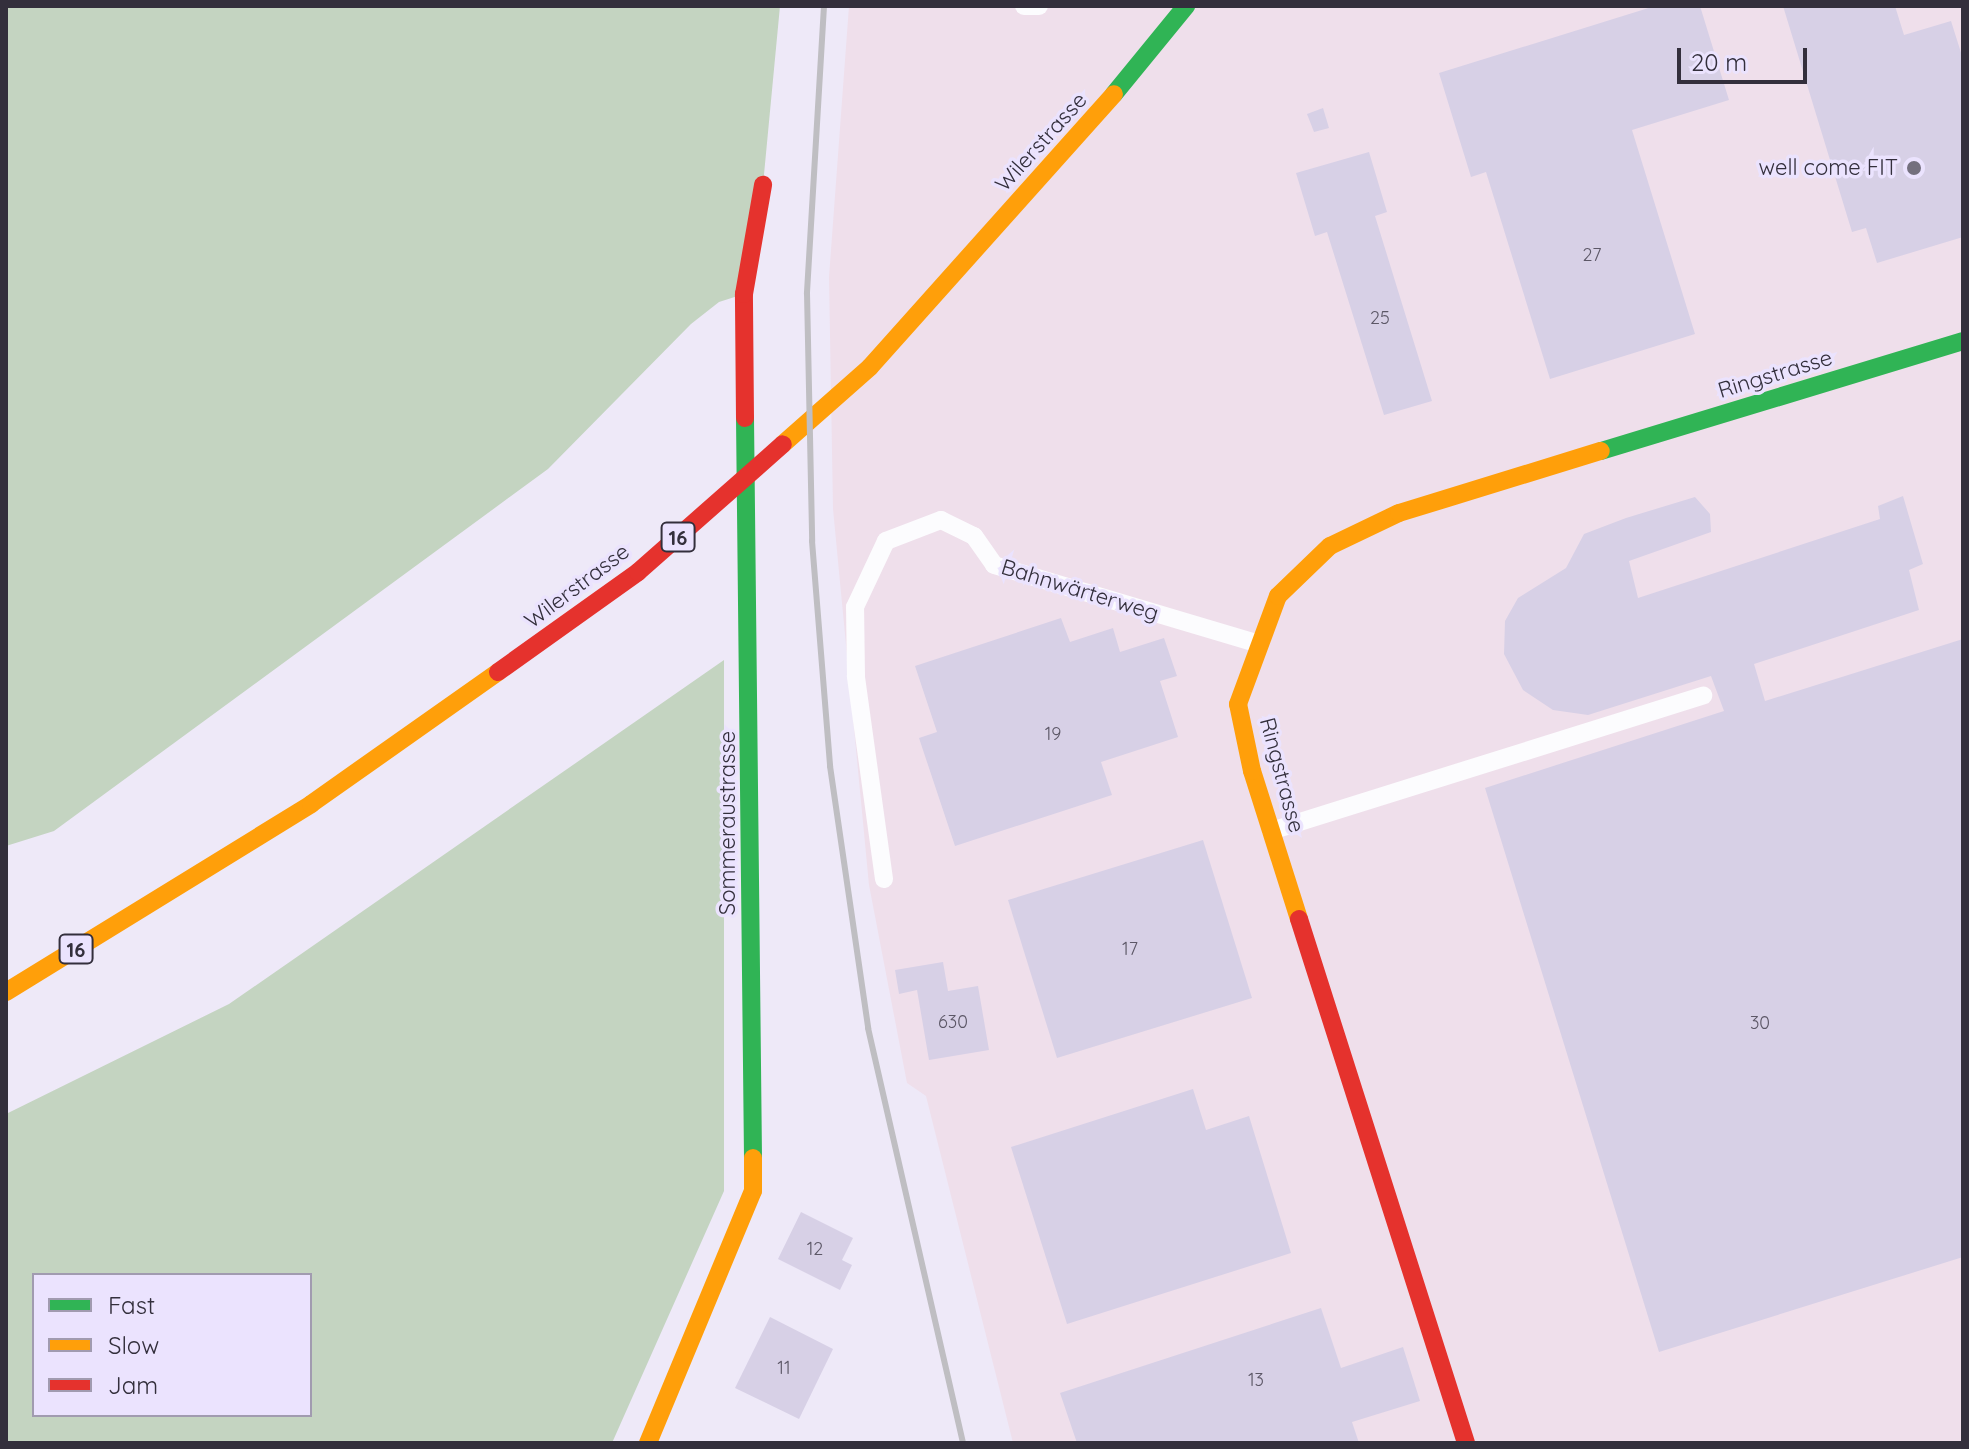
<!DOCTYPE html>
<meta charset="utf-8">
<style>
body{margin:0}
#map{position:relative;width:1969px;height:1449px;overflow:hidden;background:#eee9f8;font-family:Quicksand,sans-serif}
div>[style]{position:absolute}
.industrial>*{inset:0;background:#efdfeb}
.green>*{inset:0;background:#c4d4c1}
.building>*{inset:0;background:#d7d0e6}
.lane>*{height:18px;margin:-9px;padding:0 9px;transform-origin:9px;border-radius:9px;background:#fcfcfe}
.fast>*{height:18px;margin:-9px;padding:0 9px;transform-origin:9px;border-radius:9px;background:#30b455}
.slow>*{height:18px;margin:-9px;padding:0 9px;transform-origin:9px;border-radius:9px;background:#ff9f0a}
.jam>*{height:18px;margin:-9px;padding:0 9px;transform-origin:9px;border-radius:9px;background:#e5322d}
.rail>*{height:6px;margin:-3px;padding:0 3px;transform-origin:3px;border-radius:3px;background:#bfbec2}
.dots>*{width:22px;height:22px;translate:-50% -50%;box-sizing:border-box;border:4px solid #ebe3fe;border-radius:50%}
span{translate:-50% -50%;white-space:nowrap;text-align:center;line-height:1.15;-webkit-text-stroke:7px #ebe3fe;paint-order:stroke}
.number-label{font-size:18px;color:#5c5766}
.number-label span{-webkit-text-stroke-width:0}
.shield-label span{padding:2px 6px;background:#ebe3fe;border:2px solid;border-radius:6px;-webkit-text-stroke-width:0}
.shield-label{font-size:20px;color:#332f3c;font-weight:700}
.street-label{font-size:22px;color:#332f3c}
.poi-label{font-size:22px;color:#332f3c}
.right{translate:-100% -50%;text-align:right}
.frame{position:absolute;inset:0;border:8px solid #332f3c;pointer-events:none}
.legend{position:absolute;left:32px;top:1273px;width:280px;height:144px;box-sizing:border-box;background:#ebe3fe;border:2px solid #a19bb0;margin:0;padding:10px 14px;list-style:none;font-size:24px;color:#332f3c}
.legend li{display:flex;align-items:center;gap:16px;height:40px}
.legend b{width:40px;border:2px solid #a19bb0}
.scale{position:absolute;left:1677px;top:48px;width:130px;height:36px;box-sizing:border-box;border:4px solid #332f3c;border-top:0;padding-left:10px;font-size:24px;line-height:28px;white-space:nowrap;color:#332f3c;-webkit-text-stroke:6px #ebe3fe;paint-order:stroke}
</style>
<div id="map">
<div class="industrial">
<div style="clip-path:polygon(849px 6px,1963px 6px,1963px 1443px,1013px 1443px,926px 1096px,907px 1083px,869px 885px,833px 509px,829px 277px)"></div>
</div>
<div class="green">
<div style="clip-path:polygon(6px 6px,780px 6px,763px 185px,744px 294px,719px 302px,691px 324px,548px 469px,54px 831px,6px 846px)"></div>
<div style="clip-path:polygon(evenodd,724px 660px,724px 1191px,612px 1443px,6px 1443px,6px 1114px,229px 1004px,724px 660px,34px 1275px,310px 1275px,310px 1415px,34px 1415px,34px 1275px)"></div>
</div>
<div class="building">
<div style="clip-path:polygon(1655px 6px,1700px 6px,1729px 100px,1632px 130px,1695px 334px,1550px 379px,1486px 172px,1471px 177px,1439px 73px)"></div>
<div style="clip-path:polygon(1783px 6px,1895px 6px,1904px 35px,1951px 21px,1963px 59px,1963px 237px,1877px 263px,1866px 228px,1852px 232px)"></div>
<div style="clip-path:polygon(1323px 108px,1329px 128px,1314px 132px,1307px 114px)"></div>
<div style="clip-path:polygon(1369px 152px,1387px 212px,1375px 216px,1432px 401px,1384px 415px,1327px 232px,1315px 236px,1296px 173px)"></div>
<div style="clip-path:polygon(1903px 496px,1923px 564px,1909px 570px,1919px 610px,1754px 664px,1765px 701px,1963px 639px,1963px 1257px,1659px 1352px,1485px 788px,1724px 711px,1711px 676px,1588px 715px,1553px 710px,1523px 690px,1504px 654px,1505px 621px,1518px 598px,1566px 568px,1584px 534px,1626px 518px,1695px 497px,1710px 514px,1711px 532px,1629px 561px,1638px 598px,1880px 519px,1878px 506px)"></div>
<div style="clip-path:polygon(1061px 618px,1070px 642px,1113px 628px,1120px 652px,1164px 638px,1177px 676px,1160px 681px,1178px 737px,1101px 762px,1112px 795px,955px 846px,919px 738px,937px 732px,915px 666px)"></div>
<div style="clip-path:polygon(1203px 840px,1252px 998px,1057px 1058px,1008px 900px)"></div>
<div style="clip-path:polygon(943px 962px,948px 991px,978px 986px,989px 1050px,929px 1060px,917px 990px,899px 994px,895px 970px)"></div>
<div style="clip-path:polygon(1193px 1089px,1206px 1130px,1249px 1116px,1291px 1253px,1067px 1324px,1011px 1147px)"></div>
<div style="clip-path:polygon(801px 1212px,853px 1238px,842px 1260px,852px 1265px,840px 1290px,778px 1259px)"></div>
<div style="clip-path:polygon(1321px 1308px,1341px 1368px,1403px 1347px,1420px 1401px,1352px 1422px,1359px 1443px,1077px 1443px,1060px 1393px)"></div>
<div style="clip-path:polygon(770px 1317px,833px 1349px,799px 1419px,735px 1388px)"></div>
</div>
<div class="lane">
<div style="left:1024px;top:6px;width:15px"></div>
<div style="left:1271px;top:831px;width:453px;rotate:-17.4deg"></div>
<div style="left:884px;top:879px;width:205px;rotate:-97.9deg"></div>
<div style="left:856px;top:676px;width:69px;rotate:-90.8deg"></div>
<div style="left:855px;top:607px;width:73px;rotate:-64.8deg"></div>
<div style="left:886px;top:541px;width:59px;rotate:-20.9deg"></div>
<div style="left:941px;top:520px;width:37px;rotate:26deg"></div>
<div style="left:974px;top:536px;width:35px;rotate:55deg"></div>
<div style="left:994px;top:565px;width:273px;rotate:16.6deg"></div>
</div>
<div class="fast">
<div style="left:1114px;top:94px;width:114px;rotate:-50.7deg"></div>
<div style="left:745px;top:418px;width:740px;rotate:89.38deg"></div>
<div style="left:1601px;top:451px;width:378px;rotate:-16.9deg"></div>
</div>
<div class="slow">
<div style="left:783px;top:444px;width:116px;rotate:-41.5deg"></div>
<div style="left:870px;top:367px;width:366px;rotate:-48.2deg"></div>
<div style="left:1299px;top:919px;width:155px;rotate:-107.6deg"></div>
<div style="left:1252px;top:771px;width:68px;rotate:-101.8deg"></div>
<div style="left:1238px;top:704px;width:115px;rotate:-69.7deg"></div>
<div style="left:1278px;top:596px;width:72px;rotate:-43.9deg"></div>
<div style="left:1330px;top:546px;width:76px;rotate:-25.6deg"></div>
<div style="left:1399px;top:513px;width:211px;rotate:-17.1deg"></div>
<div style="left:6px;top:992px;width:358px;rotate:-31.6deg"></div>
<div style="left:311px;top:804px;width:229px;rotate:-35.2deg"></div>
<div style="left:648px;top:1443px;width:273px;rotate:-67.4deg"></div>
<div style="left:753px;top:1191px;width:33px;rotate:-90deg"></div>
</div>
<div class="jam">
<div style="left:745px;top:418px;width:124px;rotate:-90.5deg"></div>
<div style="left:744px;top:294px;width:111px;rotate:-80.1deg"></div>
<div style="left:498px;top:672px;width:172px;rotate:-35.5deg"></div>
<div style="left:638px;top:572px;width:193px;rotate:-41.4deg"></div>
<div style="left:1299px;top:919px;width:550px;rotate:72.32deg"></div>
</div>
<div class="rail">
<div style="left:824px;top:6px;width:288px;rotate:93.4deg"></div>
<div style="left:807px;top:293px;width:248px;rotate:88.8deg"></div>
<div style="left:812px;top:541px;width:226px;rotate:85.4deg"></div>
<div style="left:830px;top:766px;width:265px;rotate:81.7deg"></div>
<div style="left:868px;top:1028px;width:426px;rotate:77.1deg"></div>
</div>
<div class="dots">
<div style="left:1914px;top:168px;background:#74707e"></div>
</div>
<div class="number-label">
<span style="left:1592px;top:255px">27</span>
<span style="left:1380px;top:318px">25</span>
<span style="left:1053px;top:734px">19</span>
<span style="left:1130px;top:949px">17</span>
<span style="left:953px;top:1022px">630</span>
<span style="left:1760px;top:1023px">30</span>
<span style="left:815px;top:1249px">12</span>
<span style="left:784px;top:1368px">11</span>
<span style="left:1256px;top:1380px">13</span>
</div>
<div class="shield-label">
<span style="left:678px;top:537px">16</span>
<span style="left:76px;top:949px">16</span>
</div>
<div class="street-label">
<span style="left:1041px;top:142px;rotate:-48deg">Wilerstrasse</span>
<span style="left:1775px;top:374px;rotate:-17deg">Ringstrasse</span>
<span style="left:577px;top:586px;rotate:-37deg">Wilerstrasse</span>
<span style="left:1080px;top:590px;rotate:17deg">Bahnwärterweg</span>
<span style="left:1282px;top:775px;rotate:75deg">Ringstrasse</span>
<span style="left:728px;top:823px;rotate:-90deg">Sommeraustrasse</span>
</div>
<div class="poi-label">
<span class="right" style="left:1898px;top:168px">well come FIT</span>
</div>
<div class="frame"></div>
<ul class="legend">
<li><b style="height:10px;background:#30b455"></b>Fast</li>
<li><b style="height:10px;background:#ff9f0a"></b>Slow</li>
<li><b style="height:10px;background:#e5322d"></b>Jam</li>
</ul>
<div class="scale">20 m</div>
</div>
